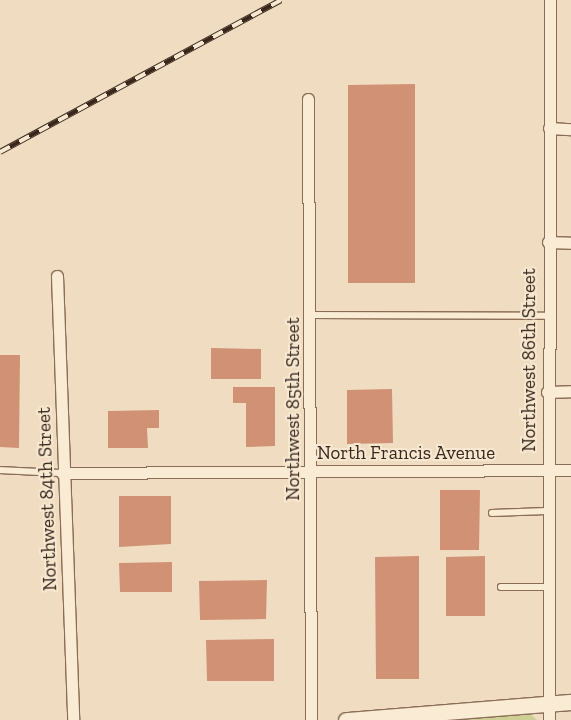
<!DOCTYPE html>
<style>
body{margin:0}
#map{position:relative;width:571px;height:720px;overflow:hidden;background:#f0ddc1;font-family:"Zilla Slab",serif}
div>[style]{position:absolute}
.green>*{inset:0;background:#cecf94}
.building>*{inset:0;background:#d09175}
.roads{filter:drop-shadow(1px 0 #8a6d57) drop-shadow(-1px 0 #8a6d57) drop-shadow(0 1px #8a6d57) drop-shadow(0 -1px #8a6d57)}
.service>*{height:5.5px;margin:-2.75px;padding:0 2.75px;transform-origin:2.75px;border-radius:2.75px;background:#faebd4}
.minor>*{height:11px;margin:-5.5px;padding:0 5.5px;transform-origin:5.5px;border-radius:5.5px;background:#faebd4}
.tertiary>*{height:15px;margin:-7.5px;padding:0 7.5px;transform-origin:7.5px;border-radius:7.5px;background:#faebd4}
.rail>*{height:5.5px;margin-top:-2.75px;transform-origin:0;background:repeating-linear-gradient(90deg,#f7e8d1 0 11px,#39271c 0 22px);box-sizing:border-box;border-block:1px solid #39271c}
span{translate:-50% -50%;white-space:nowrap;text-align:center;line-height:1.15;-webkit-text-stroke:4px #f7e8d1;paint-order:stroke}
.street-label{font-size:19px;color:#39271c}
</style>
<div id="map">
<div class="green">
<div style="clip-path:polygon(527px 711px,537px 720px,419px 720px)"></div>
</div>
<div class="building">
<div style="clip-path:polygon(415px 84px,415px 283px,348px 283px,348px 85px)"></div>
<div style="clip-path:polygon(211px 348px,261px 349px,261px 379px,211px 379px)"></div>
<div style="clip-path:polygon(0 355px,20px 355px,19px 448px,0 447px)"></div>
<div style="clip-path:polygon(233px 387px,275px 387px,275px 446px,246px 447px,246px 403px,233px 403px)"></div>
<div style="clip-path:polygon(392px 389px,393px 443px,347px 444px,347px 390px)"></div>
<div style="clip-path:polygon(159px 410px,159px 428px,147px 428px,148px 448px,108px 448px,108px 411px)"></div>
<div style="clip-path:polygon(440px 490px,480px 490px,479px 550px,440px 550px)"></div>
<div style="clip-path:polygon(119px 496px,171px 496px,171px 544px,119px 547px)"></div>
<div style="clip-path:polygon(419px 556px,419px 679px,376px 679px,375px 557px)"></div>
<div style="clip-path:polygon(485px 556px,485px 616px,446px 616px,446px 557px)"></div>
<div style="clip-path:polygon(172px 562px,172px 592px,120px 592px,119px 563px)"></div>
<div style="clip-path:polygon(267px 580px,266px 619px,200px 620px,199px 581px)"></div>
<div style="clip-path:polygon(274px 639px,274px 681px,207px 681px,206px 640px)"></div>
</div>
<div class="roads">
<div class="service">
<div style="left:310px;top:315px;width:237px;rotate:0.2deg"></div>
<div style="left:0;top:470px;width:62px;rotate:2.8deg"></div>
<div style="left:492px;top:513px;width:54px;rotate:-2.1deg"></div>
<div style="left:501px;top:587px;width:46px"></div>
</div>
<div class="minor">
<div style="left:308px;top:99px;width:621px;rotate:89.72deg"></div>
<div style="left:549px;top:128px;width:22px;rotate:3deg"></div>
<div style="left:548px;top:242px;width:23px;rotate:2deg"></div>
<div style="left:57px;top:276px;width:444px;rotate:87.9deg"></div>
<div style="left:547px;top:392px;width:24px;rotate:-2deg"></div>
<div style="left:62px;top:473px;width:509px;rotate:-0.34deg"></div>
<div style="left:549px;top:720px;width:720px;rotate:-89.92deg"></div>
</div>
<div class="tertiary">
<div style="left:346px;top:720px;width:226px;rotate:-4.6deg"></div>
</div>
</div>
<div class="rail">
<div style="left:0;top:152px;width:319px;rotate:-28.4deg"></div>
</div>
<div class="street-label">
<span style="left:529px;top:360px;rotate:-90deg">Northwest 86th Street</span>
<span style="left:293px;top:409px;rotate:-90deg">Northwest 85th Street</span>
<span style="left:406px;top:453px">North Francis Avenue</span>
<span style="left:47px;top:499px;rotate:-92deg">Northwest 84th Street</span>
</div>
</div>
